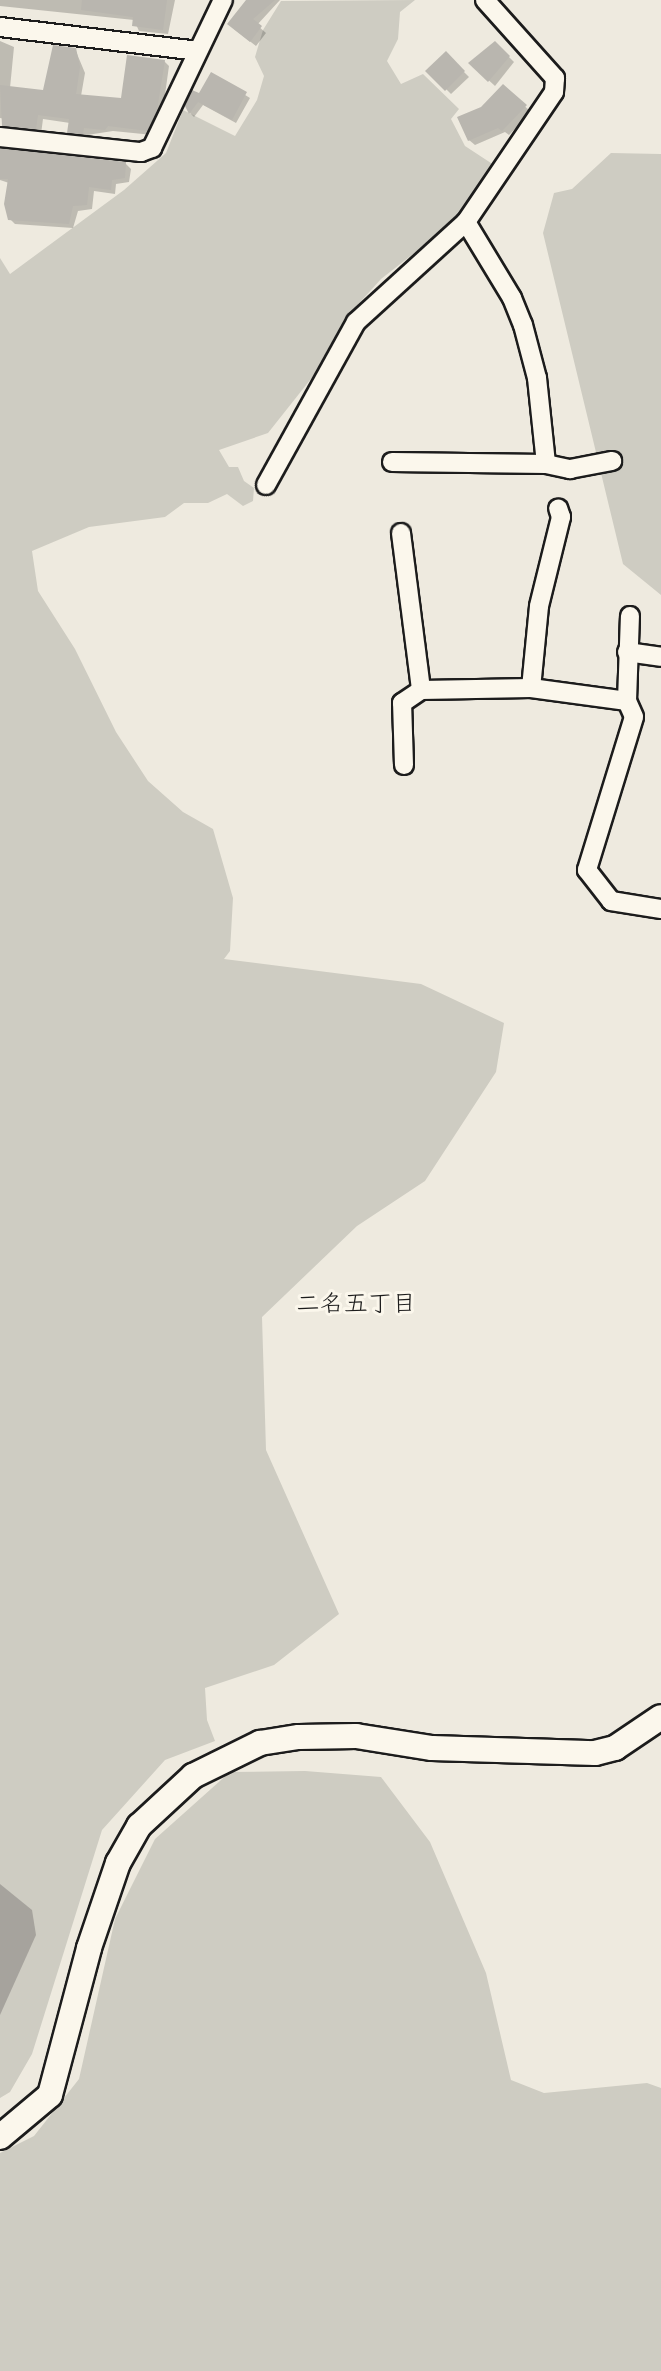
<!DOCTYPE html>
<meta charset="utf-8">
<style>
body{margin:0}
#map{position:relative;width:661px;height:2371px;overflow:hidden;background:#eeeadf;font-family:Sriracha,"Klee One",sans-serif}
div>[style]{position:absolute}
.green>*{inset:0;background:#ceccc2}
.water>*{inset:0;background:#a6a39d}
.shadow>*{inset:0;background:#0003}
.building>*{inset:0;background:#b9b6af}
.roads{filter:drop-shadow(2px 0 #1c1c1c) drop-shadow(-2px 0 #1c1c1c) drop-shadow(0 2px #1c1c1c) drop-shadow(0 -2px #1c1c1c)}
.street>*{height:18px;margin:-9px;padding:0 9px;transform-origin:9px;border-radius:9px;background:#fbf7ec}
.secondary>*{height:24px;margin:-12px;padding:0 12px;transform-origin:12px;border-radius:12px;background:#fbf7ec}
span{translate:-50% -50%;white-space:nowrap;text-align:center;line-height:1.15;-webkit-text-stroke:6px #fbf7ec;paint-order:stroke}
.neighbourhood-label{font-size:24px;color:#1c1c1c}
</style>
<div id="map">
<div class="green">
<div style="clip-path:polygon(415px 0,400px 12px,398px 39px,387px 61px,401px 84px,423px 74px,459px 109px,451px 119px,465px 146px,494px 165px,459px 218px,381px 279px,343px 321px,314px 375px,268px 433px,219px 450px,229px 467px,238px 467px,244px 481px,254px 488px,253px 501px,243px 506px,227px 494px,208px 503px,184px 503px,165px 517px,89px 527px,32px 551px,38px 591px,75px 649px,116px 732px,148px 781px,183px 812px,213px 829px,233px 898px,230px 951px,224px 959px,421px 984px,504px 1023px,496px 1072px,425px 1181px,357px 1226px,262px 1317px,266px 1450px,339px 1614px,274px 1665px,205px 1688px,207px 1720px,215px 1741px,165px 1760px,102px 1830px,32px 2054px,10px 2092px,0 2098px,0 258px,10px 274px,124px 190px,166px 153px,183px 110px,235px 136px,257px 100px,264px 76px,255px 57px,263px 30px,281px 1px)"></div>
<div style="clip-path:polygon(611px 153px,661px 154px,661px 595px,623px 564px,543px 233px,554px 193px,572px 189px)"></div>
<div style="clip-path:polygon(305px 1771px,381px 1777px,430px 1842px,486px 1973px,511px 2080px,544px 2093px,647px 2083px,661px 2088px,661px 2371px,0 2371px,0 2153px,34px 2136px,79px 2079px,115px 1919px,155px 1839px,230px 1772px)"></div>
</div>
<div class="water">
<div style="clip-path:polygon(0 1884px,32px 1910px,36px 1935px,0 2015px)"></div>
</div>
<div class="shadow">
<div style="clip-path:polygon(0 0,175px 0,168px 34px,139px 31px,134px 20px,0 6px)"></div>
<div style="clip-path:polygon(247px 0,280px 0,257px 25px,266px 33px,256px 46px,234px 29px)"></div>
<div style="clip-path:polygon(0 41px,14px 47px,10px 88px,45px 92px,75px 49px,85px 73px,81px 96px,123px 100px,164px 61px,169px 66px,162px 116px,153px 135px,113px 131px,74px 137px,69px 132px,70px 123px,43px 119px,41px 134px,9px 130px,5px 119px,0 118px)"></div>
<div style="clip-path:polygon(495px 43px,514px 62px,495px 86px,471px 64px)"></div>
<div style="clip-path:polygon(446px 54px,469px 77px,451px 94px,428px 71px)"></div>
<div style="clip-path:polygon(211px 74px,250px 98px,236px 123px,203px 105px,194px 117px,190px 113px,187px 106px,200px 95px)"></div>
<div style="clip-path:polygon(503px 86px,531px 112px,509px 135px,505px 132px,475px 145px,469px 140px,482px 108px)"></div>
<div style="clip-path:polygon(0 150px,126px 164px,131px 169px,129px 182px,116px 184px,115px 194px,94px 191px,92px 209px,78px 211px,73px 228px,15px 224px,10px 219px,9px 183px,0 180px)"></div>
</div>
<div class="building">
<div style="clip-path:polygon(82px 0,167px 0,163px 30px,132px 26px,133px 17px,81px 10px)"></div>
<div style="clip-path:polygon(246px 0,275px 0,253px 19px,262px 26px,250px 42px,227px 24px)"></div>
<div style="clip-path:polygon(495px 41px,510px 56px,488px 82px,468px 63px)"></div>
<div style="clip-path:polygon(53px 45px,76px 48px,80px 67px,76px 94px,121px 98px,127px 55px,165px 60px,157px 110px,148px 131px,108px 126px,105px 130px,84px 128px,83px 134px,67px 133px,69px 119px,38px 115px,36px 129px,2px 126px,0 85px,43px 90px)"></div>
<div style="clip-path:polygon(446px 51px,465px 71px,445px 91px,425px 71px)"></div>
<div style="clip-path:polygon(211px 72px,247px 92px,232px 120px,198px 102px,189px 114px,185px 106px,192px 90px,199px 93px)"></div>
<div style="clip-path:polygon(503px 84px,527px 105px,502px 131px,498px 128px,468px 141px,457px 117px,481px 107px)"></div>
<div style="clip-path:polygon(0 148px,126px 162px,125px 178px,112px 180px,111px 190px,89px 187px,87px 205px,73px 206px,69px 224px,8px 220px,4px 204px,8px 179px,0 179px)"></div>
</div>
<div class="roads">
<div class="street">
<div style="left:485px;top:0;width:105px;rotate:48.1deg"></div>
<div style="left:555px;top:78px;width:14px;rotate:94deg"></div>
<div style="left:554px;top:92px;width:157px;rotate:124.1deg"></div>
<div style="left:466px;top:222px;width:89px;rotate:58.8deg"></div>
<div style="left:512px;top:298px;width:29px;rotate:68deg"></div>
<div style="left:523px;top:325px;width:55px;rotate:75.2deg"></div>
<div style="left:537px;top:378px;width:86px;rotate:84deg"></div>
<div style="left:0;top:27px;width:199px;rotate:6.9deg"></div>
<div style="left:0;top:137px;width:142px;rotate:6.1deg"></div>
<div style="left:141px;top:152px;width:12px;rotate:-20deg"></div>
<div style="left:152px;top:148px;width:164px;rotate:-64.4deg"></div>
<div style="left:392px;top:462px;width:154px;rotate:0.7deg"></div>
<div style="left:546px;top:464px;width:25px;rotate:12deg"></div>
<div style="left:570px;top:469px;width:43px;rotate:-10.8deg"></div>
<div style="left:266px;top:485px;width:186px;rotate:-61.1deg"></div>
<div style="left:356px;top:322px;width:149px;rotate:-42.3deg"></div>
<div style="left:401px;top:533px;width:158px;rotate:82.7deg"></div>
<div style="left:421px;top:690px;width:110px;rotate:-1deg"></div>
<div style="left:531px;top:688px;width:97px;rotate:7.7deg"></div>
<div style="left:627px;top:701px;width:85px;rotate:-88deg"></div>
<div style="left:627px;top:652px;width:34px;rotate:8deg"></div>
<div style="left:531px;top:688px;width:82px;rotate:-84.4deg"></div>
<div style="left:539px;top:606px;width:92px;rotate:-76.1deg"></div>
<div style="left:561px;top:517px;width:9px;rotate:-108deg"></div>
<div style="left:627px;top:701px;width:17px;rotate:66deg"></div>
<div style="left:634px;top:717px;width:160px;rotate:107.1deg"></div>
<div style="left:587px;top:870px;width:39px;rotate:52deg"></div>
<div style="left:611px;top:901px;width:51px;rotate:9.1deg"></div>
<div style="left:404px;top:765px;width:62px;rotate:-91.8deg"></div>
<div style="left:402px;top:703px;width:23px;rotate:-34deg"></div>
</div>
<div class="secondary">
<div style="left:0;top:2137px;width:65px;rotate:-40deg"></div>
<div style="left:50px;top:2095px;width:152px;rotate:-75.1deg"></div>
<div style="left:89px;top:1948px;width:90px;rotate:-71.2deg"></div>
<div style="left:118px;top:1863px;width:43px;rotate:-60.4deg"></div>
<div style="left:139px;top:1826px;width:74px;rotate:-42.8deg"></div>
<div style="left:193px;top:1776px;width:75px;rotate:-26.2deg"></div>
<div style="left:260px;top:1743px;width:39px;rotate:-9deg"></div>
<div style="left:299px;top:1737px;width:57px;rotate:-1deg"></div>
<div style="left:356px;top:1736px;width:77px;rotate:9deg"></div>
<div style="left:432px;top:1748px;width:163px;rotate:1.8deg"></div>
<div style="left:595px;top:1753px;width:21px;rotate:-14deg"></div>
<div style="left:615px;top:1748px;width:55px;rotate:-34deg"></div>
</div>
</div>
<div class="neighbourhood-label">
<span style="left:356px;top:1304px">二名五丁目</span>
</div>
</div>
